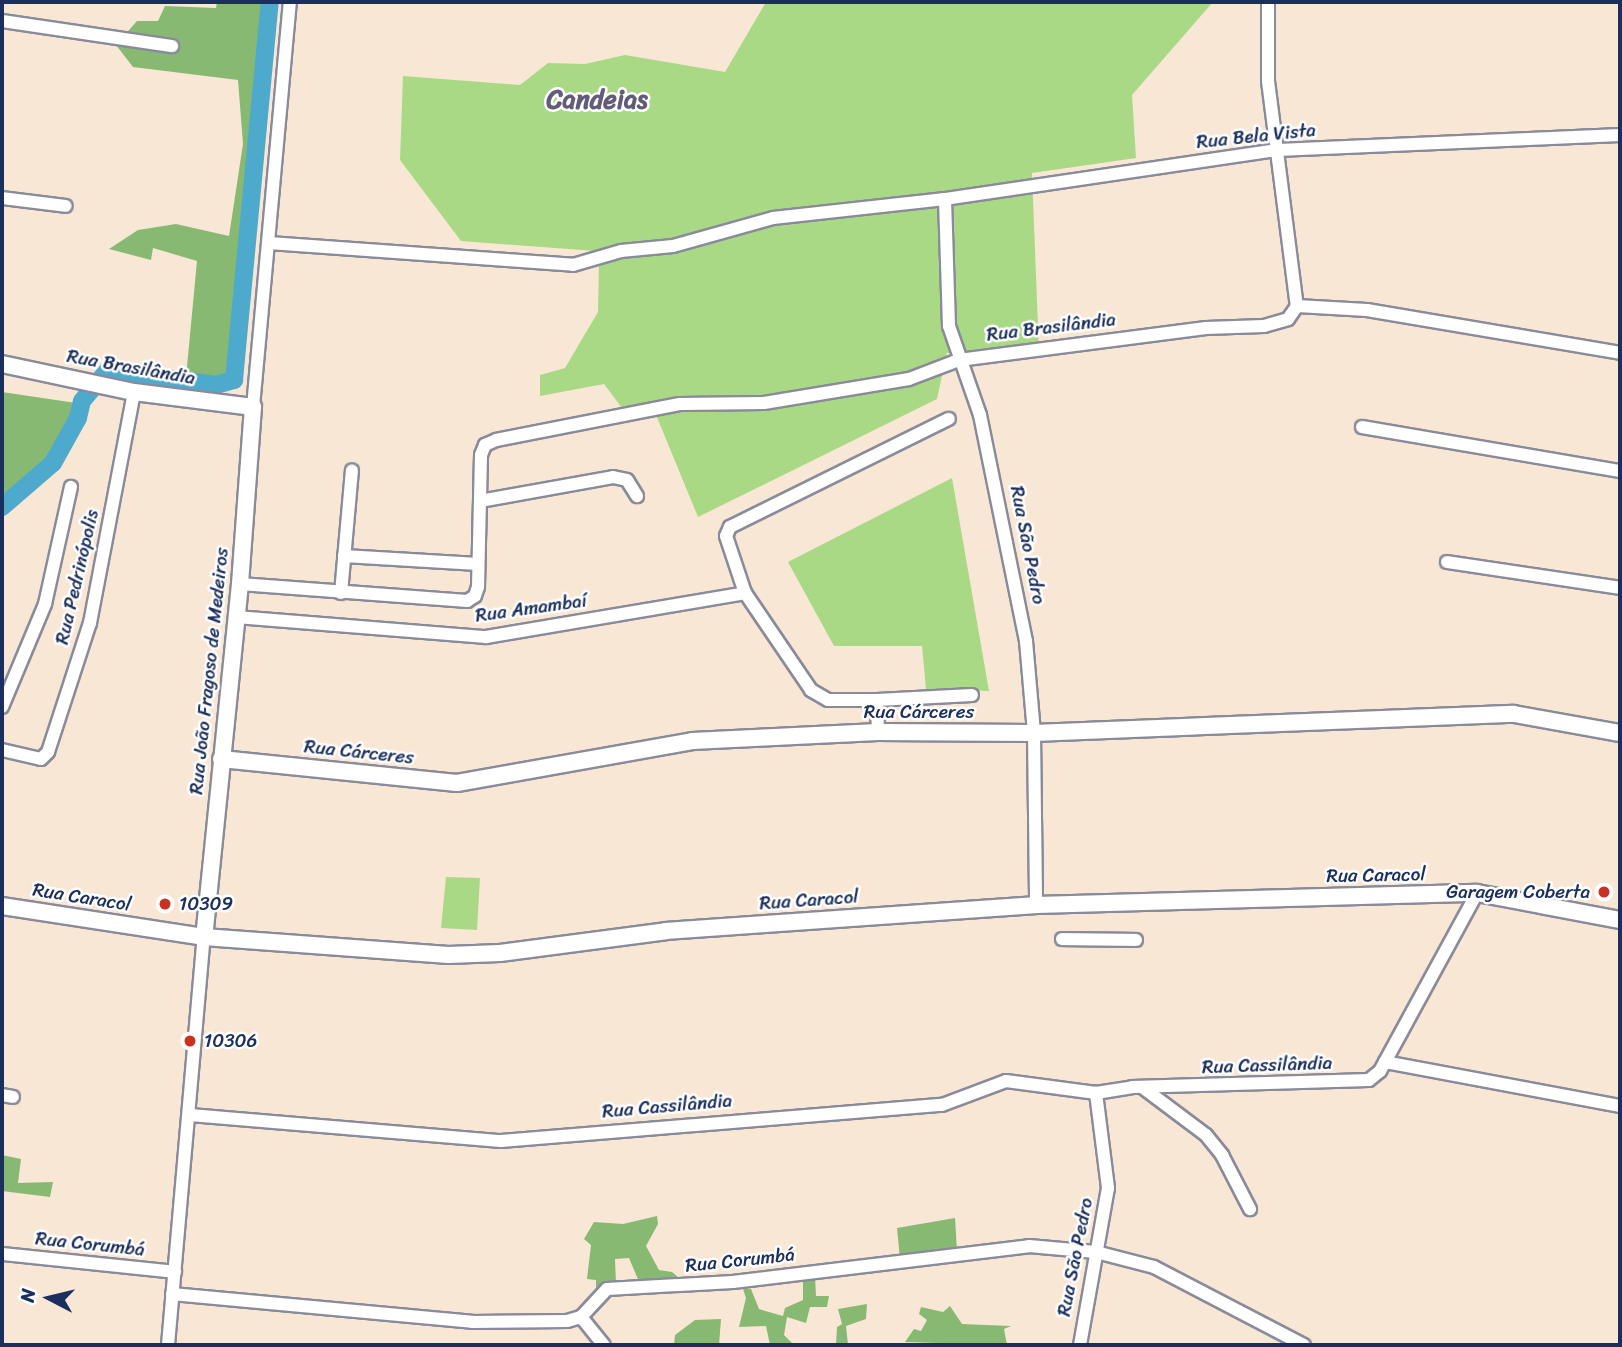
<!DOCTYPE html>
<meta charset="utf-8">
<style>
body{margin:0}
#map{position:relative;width:1622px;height:1347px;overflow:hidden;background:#f8e7d5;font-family:Sriracha,sans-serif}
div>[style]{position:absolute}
.green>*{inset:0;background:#aad986}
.forest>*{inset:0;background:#87b973}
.canal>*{height:18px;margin:-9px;padding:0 9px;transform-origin:9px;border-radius:9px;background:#4eaacc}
.roads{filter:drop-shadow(2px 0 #8a8b9a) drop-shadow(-2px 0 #8a8b9a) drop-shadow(0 2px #8a8b9a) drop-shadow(0 -2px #8a8b9a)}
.minor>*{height:12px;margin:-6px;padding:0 6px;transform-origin:6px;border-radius:6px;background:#fff}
.tertiary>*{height:16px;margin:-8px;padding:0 8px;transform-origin:8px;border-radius:8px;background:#fff}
.dots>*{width:19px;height:19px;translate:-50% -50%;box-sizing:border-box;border:4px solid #fff;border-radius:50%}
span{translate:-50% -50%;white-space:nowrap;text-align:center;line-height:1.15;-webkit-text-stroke:5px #fff;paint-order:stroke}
.street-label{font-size:19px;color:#1b2f5e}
.poi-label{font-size:19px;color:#1b2f5e}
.right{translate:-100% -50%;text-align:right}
.left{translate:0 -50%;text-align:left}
.district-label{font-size:26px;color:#625c79;font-weight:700}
.frame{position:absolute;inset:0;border:4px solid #1b2f5e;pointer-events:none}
.north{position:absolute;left:14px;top:1263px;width:70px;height:70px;-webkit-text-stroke:5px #fff;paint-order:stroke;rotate:277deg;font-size:19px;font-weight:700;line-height:28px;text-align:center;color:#1b2f5e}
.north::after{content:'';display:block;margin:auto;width:24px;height:32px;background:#1b2f5e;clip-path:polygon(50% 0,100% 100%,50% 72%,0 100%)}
</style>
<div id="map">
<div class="green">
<div style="clip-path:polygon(766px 2px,1213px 2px,1132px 95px,1136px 158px,1032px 173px,1039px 352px,947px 353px,937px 399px,698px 517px,654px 410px,625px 412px,604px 384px,540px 396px,540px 375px,565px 368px,598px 312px,599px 261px,609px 252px,461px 241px,400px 160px,403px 76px,520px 85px,548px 63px,585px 64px,625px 55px,725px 72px)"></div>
<div style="clip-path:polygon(952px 478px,989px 691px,926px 689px,922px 646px,834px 646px,788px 562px)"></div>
<div style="clip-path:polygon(446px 877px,480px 878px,477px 930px,441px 928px)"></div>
</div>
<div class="forest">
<div style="clip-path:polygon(217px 2px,271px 2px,237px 379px,216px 385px,186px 377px,197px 261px,153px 248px,151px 260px,109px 249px,138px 230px,176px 224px,229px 236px,243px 144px,238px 80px,133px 67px,116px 45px,137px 21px,158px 21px,165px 6px,216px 8px)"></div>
<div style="clip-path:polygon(2px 392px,76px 403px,64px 445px,43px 472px,2px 507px)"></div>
<div style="clip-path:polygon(2px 1155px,21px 1159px,18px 1183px,53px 1182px,50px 1197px,2px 1191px)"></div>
<div style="clip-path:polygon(657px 1216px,658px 1224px,646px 1246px,659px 1270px,672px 1272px,685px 1283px,640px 1284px,629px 1258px,615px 1259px,616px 1284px,596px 1288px,596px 1280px,587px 1279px,591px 1245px,584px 1239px,594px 1222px,623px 1224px)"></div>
<div style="clip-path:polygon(955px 1218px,957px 1251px,900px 1259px,897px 1228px)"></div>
<div style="clip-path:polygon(815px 1276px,816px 1296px,829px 1296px,827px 1307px,810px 1307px,806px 1323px,787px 1317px,784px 1335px,794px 1345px,770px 1345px,766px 1326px,739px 1327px,746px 1298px,743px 1289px,751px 1289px,759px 1309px,783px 1316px,785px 1308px,803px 1300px,803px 1277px)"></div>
<div style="clip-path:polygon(867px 1304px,866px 1319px,846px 1326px,848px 1345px,836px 1345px,837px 1327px,842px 1324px,838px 1309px)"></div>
<div style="clip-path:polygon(950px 1306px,962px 1324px,1011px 1326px,1004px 1329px,1007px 1345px,905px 1342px,914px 1329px,921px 1331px,927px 1320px,919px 1314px,921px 1307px,943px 1312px)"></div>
<div style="clip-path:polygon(721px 1319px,719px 1345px,674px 1345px,675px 1335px,695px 1320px)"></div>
</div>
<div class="canal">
<div style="left:2px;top:507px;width:67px;rotate:-40.8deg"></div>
<div style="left:53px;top:463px;width:51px;rotate:-60.9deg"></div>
<div style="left:78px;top:418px;width:17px;rotate:-77deg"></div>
<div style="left:82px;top:401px;width:40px;rotate:-50deg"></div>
<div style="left:108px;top:370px;width:109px;rotate:7.9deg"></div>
<div style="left:216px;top:385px;width:19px;rotate:-16deg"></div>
<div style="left:234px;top:380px;width:380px;rotate:-84.6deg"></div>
</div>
<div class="roads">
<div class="minor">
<div style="left:1268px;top:2px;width:79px;rotate:90deg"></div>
<div style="left:1268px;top:81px;width:227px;rotate:82.7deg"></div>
<div style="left:2px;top:21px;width:172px;rotate:8.4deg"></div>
<div style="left:2px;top:198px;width:64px;rotate:7.1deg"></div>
<div style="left:945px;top:199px;width:127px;rotate:88.2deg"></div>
<div style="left:949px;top:326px;width:94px;rotate:70.8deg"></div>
<div style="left:980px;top:415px;width:231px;rotate:78.5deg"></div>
<div style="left:1026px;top:641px;width:92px;rotate:85deg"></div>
<div style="left:1034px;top:733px;width:172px;rotate:89.3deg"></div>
<div style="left:269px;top:243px;width:305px;rotate:4.1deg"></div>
<div style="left:573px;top:265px;width:50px;rotate:-16.3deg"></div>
<div style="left:621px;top:251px;width:52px;rotate:-5.5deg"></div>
<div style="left:673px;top:246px;width:104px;rotate:-15.6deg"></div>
<div style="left:773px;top:218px;width:173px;rotate:-6.3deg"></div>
<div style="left:945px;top:199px;width:337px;rotate:-8.4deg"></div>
<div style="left:1278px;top:150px;width:342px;rotate:-2.5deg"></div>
<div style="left:1297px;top:306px;width:70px;rotate:3.3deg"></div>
<div style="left:1367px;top:310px;width:257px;rotate:9.6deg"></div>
<div style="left:253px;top:407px;width:407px;rotate:-84.8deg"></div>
<div style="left:1362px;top:427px;width:262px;rotate:9.7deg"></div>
<div style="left:480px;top:501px;width:135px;rotate:-10.2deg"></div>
<div style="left:613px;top:477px;width:14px;rotate:12deg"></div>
<div style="left:627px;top:480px;width:19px;rotate:58deg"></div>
<div style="left:344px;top:556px;width:134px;rotate:3.4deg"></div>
<div style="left:1447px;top:562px;width:175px;rotate:8.5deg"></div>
<div style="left:240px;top:584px;width:228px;rotate:4.3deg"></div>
<div style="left:467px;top:601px;width:9px;rotate:-32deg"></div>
<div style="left:475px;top:596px;width:9px;rotate:-72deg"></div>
<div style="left:478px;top:587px;width:132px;rotate:-88.7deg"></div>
<div style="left:481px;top:455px;width:11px;rotate:-68deg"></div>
<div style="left:485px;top:445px;width:12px;rotate:-24deg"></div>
<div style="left:496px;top:440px;width:187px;rotate:-11.1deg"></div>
<div style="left:680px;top:404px;width:84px;rotate:-0.7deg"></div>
<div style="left:764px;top:403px;width:147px;rotate:-9.4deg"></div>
<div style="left:909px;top:379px;width:53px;rotate:-20.8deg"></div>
<div style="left:959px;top:360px;width:249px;rotate:-7.4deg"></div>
<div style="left:1206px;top:328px;width:58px;rotate:-2deg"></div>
<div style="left:1264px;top:326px;width:25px;rotate:-16deg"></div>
<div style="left:1288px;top:319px;width:16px;rotate:-55deg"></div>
<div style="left:341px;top:593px;width:123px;rotate:-84.9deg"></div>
<div style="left:236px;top:617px;width:251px;rotate:4.6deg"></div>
<div style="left:486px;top:637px;width:263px;rotate:-9.6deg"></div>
<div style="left:877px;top:700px;width:95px;rotate:-3deg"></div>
<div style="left:2px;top:707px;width:112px;rotate:-67.3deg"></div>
<div style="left:45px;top:604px;width:120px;rotate:-77.5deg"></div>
<div style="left:878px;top:732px;width:32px;rotate:-92deg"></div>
<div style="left:877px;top:700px;width:49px;rotate:180deg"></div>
<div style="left:828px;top:700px;width:20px;rotate:-150deg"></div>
<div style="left:811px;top:690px;width:117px;rotate:-124.2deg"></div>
<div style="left:745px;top:593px;width:60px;rotate:-108.4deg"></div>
<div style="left:726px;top:536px;width:10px;rotate:-66deg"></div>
<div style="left:730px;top:527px;width:244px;rotate:-26.3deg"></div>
<div style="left:2px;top:750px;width:40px;rotate:13deg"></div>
<div style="left:41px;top:759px;width:10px;rotate:-45deg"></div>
<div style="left:48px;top:752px;width:136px;rotate:-72deg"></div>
<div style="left:90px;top:623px;width:235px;rotate:-79.2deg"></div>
<div style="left:1062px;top:939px;width:74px;rotate:0.8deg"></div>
<div style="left:1385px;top:1062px;width:239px;rotate:10.6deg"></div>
<div style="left:1142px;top:1087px;width:80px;rotate:36.9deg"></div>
<div style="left:1206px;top:1135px;width:26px;rotate:51deg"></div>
<div style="left:1222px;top:1155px;width:61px;rotate:62.6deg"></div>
<div style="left:2px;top:1095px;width:11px;rotate:10deg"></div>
<div style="left:190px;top:1115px;width:312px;rotate:4.8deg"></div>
<div style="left:501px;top:1141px;width:442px;rotate:-4.7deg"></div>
<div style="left:942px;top:1105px;width:68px;rotate:-20.6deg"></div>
<div style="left:1006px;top:1081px;width:91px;rotate:7.6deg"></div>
<div style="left:1096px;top:1093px;width:36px;rotate:-9deg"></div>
<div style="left:1132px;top:1087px;width:237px;rotate:-1.7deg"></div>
<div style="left:1369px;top:1080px;width:14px;rotate:-39deg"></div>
<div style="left:1380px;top:1071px;width:203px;rotate:-61.4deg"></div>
<div style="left:2px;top:1254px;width:174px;rotate:5.9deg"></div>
<div style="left:172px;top:1294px;width:301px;rotate:5.3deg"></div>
<div style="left:472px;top:1322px;width:95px;rotate:-0.6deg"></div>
<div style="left:567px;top:1321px;width:15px;rotate:-16deg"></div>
<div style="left:581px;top:1317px;width:38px;rotate:-47deg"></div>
<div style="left:607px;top:1289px;width:126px;rotate:-3.2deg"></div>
<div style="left:733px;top:1282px;width:298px;rotate:-6.9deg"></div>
<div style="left:1029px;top:1246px;width:67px;rotate:5.1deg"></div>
<div style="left:1096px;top:1252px;width:60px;rotate:14.5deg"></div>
<div style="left:1154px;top:1267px;width:169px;rotate:27.5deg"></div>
<div style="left:581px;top:1317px;width:36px;rotate:51deg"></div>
<div style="left:168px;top:1345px;width:410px;rotate:-85deg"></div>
<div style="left:1080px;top:1345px;width:159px;rotate:-79.9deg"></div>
<div style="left:1108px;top:1188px;width:96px;rotate:-97.2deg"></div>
</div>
<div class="tertiary">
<div style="left:2px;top:364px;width:135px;rotate:12deg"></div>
<div style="left:134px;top:392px;width:120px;rotate:7.2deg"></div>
<div style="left:253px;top:407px;width:177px;rotate:94.2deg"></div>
<div style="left:240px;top:584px;width:355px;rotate:95.8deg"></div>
<div style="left:221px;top:759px;width:237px;rotate:5.8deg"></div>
<div style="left:457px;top:783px;width:239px;rotate:-10.1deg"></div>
<div style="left:692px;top:741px;width:186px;rotate:-2.8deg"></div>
<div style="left:878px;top:732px;width:156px;rotate:0.4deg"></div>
<div style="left:1034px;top:733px;width:480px;rotate:-2.3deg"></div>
<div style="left:1514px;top:714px;width:108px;rotate:10.2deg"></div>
<div style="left:2px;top:906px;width:204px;rotate:8.7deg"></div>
<div style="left:204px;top:937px;width:245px;rotate:4.2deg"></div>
<div style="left:448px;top:955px;width:52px;rotate:-2.2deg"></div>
<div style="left:500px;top:953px;width:167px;rotate:-7.5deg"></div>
<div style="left:666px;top:931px;width:371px;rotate:-4deg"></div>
<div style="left:1036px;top:905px;width:441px;rotate:-1.6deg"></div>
<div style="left:1477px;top:893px;width:146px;rotate:10.7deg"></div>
</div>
</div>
<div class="dots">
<div style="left:1604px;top:892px;background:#c8321e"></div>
<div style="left:165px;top:904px;background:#c8321e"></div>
<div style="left:190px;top:1041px;background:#c8321e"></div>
</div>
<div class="street-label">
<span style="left:1256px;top:136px;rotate:-6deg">Rua Bela Vista</span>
<span style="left:1051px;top:327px;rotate:-7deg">Rua Brasilândia</span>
<span style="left:131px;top:367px;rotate:10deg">Rua Brasilândia</span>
<span style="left:1028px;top:545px;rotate:79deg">Rua São Pedro</span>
<span style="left:77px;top:577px;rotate:-77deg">Rua Pedrinópolis</span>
<span style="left:531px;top:608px;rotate:-8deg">Rua Amambaí</span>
<span style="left:209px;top:671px;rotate:-84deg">Rua João Fragoso de Medeiros</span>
<span style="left:919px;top:712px">Rua Cárceres</span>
<span style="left:359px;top:752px;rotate:6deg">Rua Cárceres</span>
<span style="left:1376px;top:875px;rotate:-1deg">Rua Caracol</span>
<span style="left:82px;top:897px;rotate:9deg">Rua Caracol</span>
<span style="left:809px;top:900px;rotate:-4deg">Rua Caracol</span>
<span style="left:1267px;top:1065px;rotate:-2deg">Rua Cassilândia</span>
<span style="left:667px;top:1106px;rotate:-5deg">Rua Cassilândia</span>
<span style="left:90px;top:1244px;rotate:6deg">Rua Corumbá</span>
<span style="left:1075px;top:1257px;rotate:-79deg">Rua São Pedro</span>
<span style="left:740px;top:1260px;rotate:-6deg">Rua Corumbá</span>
</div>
<div class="poi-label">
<span class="right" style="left:1590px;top:892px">Garagem Coberta</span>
<span class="left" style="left:179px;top:904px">10309</span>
<span class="left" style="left:204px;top:1041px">10306</span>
</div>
<div class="district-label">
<span style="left:597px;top:100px">Candeias</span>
</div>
<div class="frame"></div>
<div class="north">N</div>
</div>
